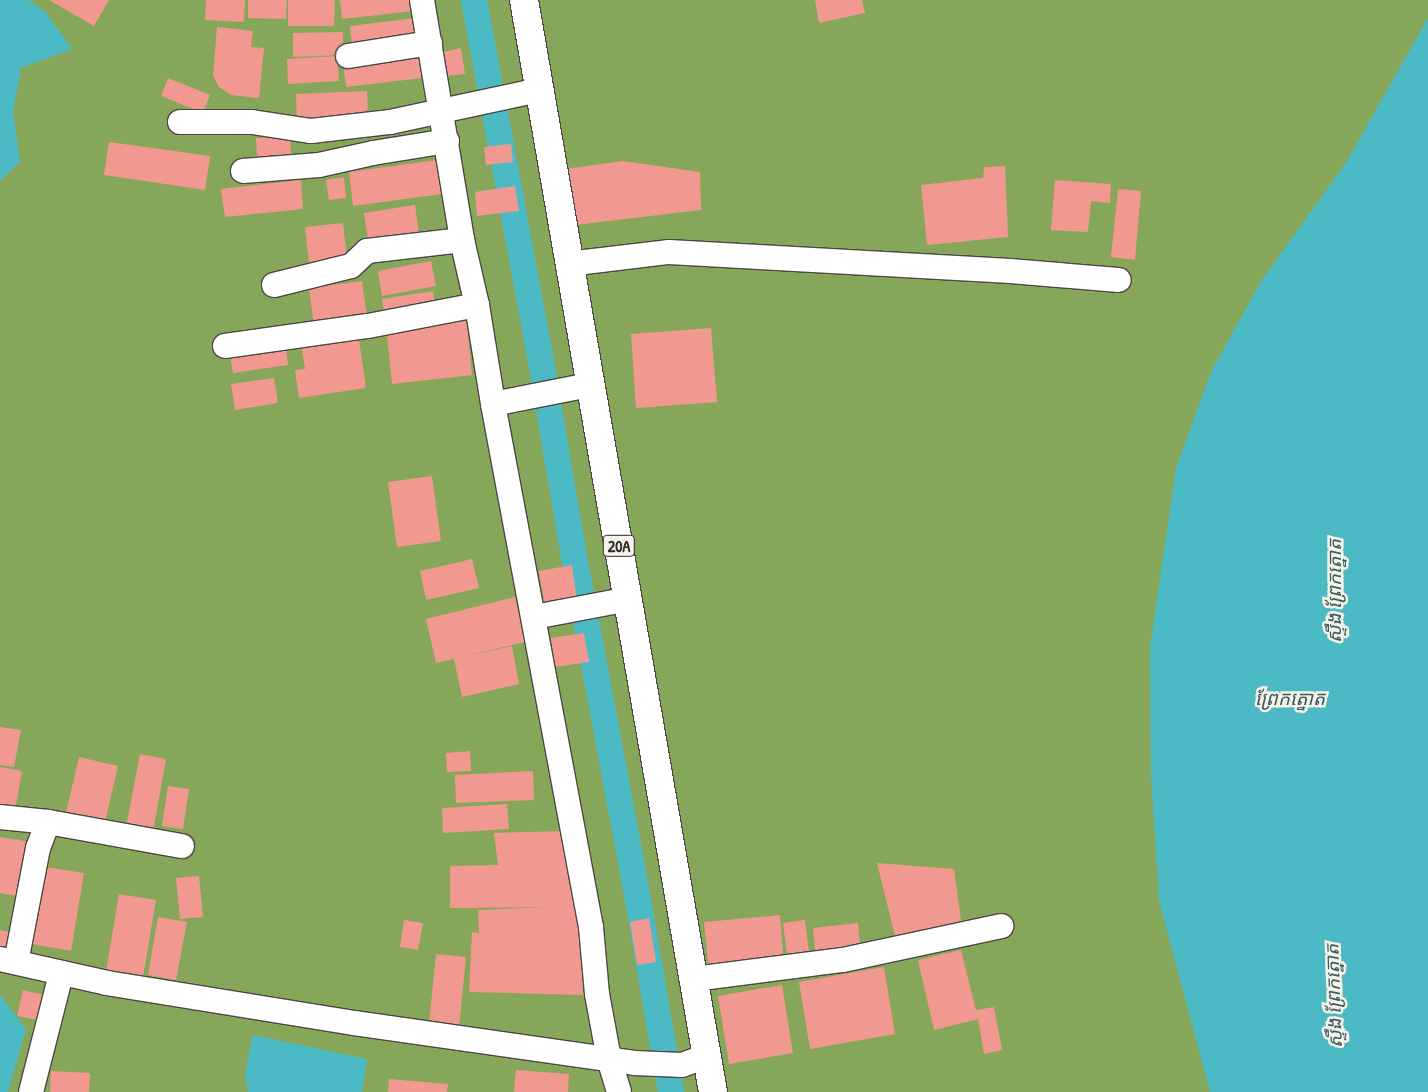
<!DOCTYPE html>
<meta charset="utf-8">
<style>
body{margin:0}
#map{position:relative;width:1428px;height:1092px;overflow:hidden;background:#f2e4cb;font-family:"Patrick Hand","Noto Sans Khmer",sans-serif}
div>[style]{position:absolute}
.forest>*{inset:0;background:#86a65a}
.water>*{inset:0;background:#4cbac5}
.canal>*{height:26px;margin:-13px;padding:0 13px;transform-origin:13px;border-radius:13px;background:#4cbac5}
.building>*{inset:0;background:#f19991}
.roads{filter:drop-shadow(1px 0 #494743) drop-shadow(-1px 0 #494743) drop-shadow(0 1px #494743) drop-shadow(0 -1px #494743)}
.street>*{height:24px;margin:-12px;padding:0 12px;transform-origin:12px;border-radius:12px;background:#fff}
.primary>*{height:28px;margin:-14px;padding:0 14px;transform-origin:14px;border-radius:14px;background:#fff}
span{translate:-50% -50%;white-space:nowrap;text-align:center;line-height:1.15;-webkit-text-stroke:5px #f7f3e8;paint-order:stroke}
.shield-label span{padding:1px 4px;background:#f7f3e8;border:1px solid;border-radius:4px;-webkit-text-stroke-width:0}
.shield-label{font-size:16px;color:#2b2b2b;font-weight:700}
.water-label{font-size:19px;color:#375d61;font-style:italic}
</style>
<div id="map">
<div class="forest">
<div style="clip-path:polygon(0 0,1428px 0,1428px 1092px,0 1092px)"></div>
</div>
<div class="water">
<div style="clip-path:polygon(0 0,28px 0,44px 10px,72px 49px,21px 68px,13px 112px,20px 162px,0 181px)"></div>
<div style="clip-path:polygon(1428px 18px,1428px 1092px,1210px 1092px,1159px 901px,1151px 774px,1150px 647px,1176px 468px,1211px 372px,1260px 283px,1347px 161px)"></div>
<div style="clip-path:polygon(0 995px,26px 1029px,8px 1092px,0 1092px)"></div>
<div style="clip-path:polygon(253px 1035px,367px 1059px,362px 1092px,248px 1092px,245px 1073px)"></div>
</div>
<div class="canal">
<div style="left:474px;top:0;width:350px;rotate:79.5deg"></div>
<div style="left:538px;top:344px;width:216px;rotate:80.4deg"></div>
<div style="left:574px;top:557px;width:338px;rotate:79.4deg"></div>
<div style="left:636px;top:889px;width:206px;rotate:80.2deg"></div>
</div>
<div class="building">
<div style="clip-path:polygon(49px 0,109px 0,94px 26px)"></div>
<div style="clip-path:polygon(206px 0,245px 0,244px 22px,205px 20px)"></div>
<div style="clip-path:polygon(248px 0,287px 0,286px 19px,248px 18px)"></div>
<div style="clip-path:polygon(288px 0,335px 0,334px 26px,288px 26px)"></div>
<div style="clip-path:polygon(340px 0,413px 0,415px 11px,342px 19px)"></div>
<div style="clip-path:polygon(815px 0,862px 0,865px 13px,819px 23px)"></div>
<div style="clip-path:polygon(415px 18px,418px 44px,353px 52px,350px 26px)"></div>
<div style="clip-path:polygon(217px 27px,253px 31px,251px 47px,264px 48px,259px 98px,231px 95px,219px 87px,213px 75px)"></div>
<div style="clip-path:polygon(343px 32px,343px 55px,293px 57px,293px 33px)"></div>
<div style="clip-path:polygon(461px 48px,465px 74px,447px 76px,443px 52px)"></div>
<div style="clip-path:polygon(419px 53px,422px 78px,346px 87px,343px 62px)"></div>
<div style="clip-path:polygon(337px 56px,339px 81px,288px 84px,287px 59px)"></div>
<div style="clip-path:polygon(168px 78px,210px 95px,203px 113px,161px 96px)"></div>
<div style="clip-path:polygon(367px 91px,368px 122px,297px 124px,296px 94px)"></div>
<div style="clip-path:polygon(290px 136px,291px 155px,257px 157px,256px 138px)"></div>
<div style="clip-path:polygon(109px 142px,210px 156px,205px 190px,104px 175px)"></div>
<div style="clip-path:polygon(511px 144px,513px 162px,486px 165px,484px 147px)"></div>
<div style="clip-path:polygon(437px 160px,442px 194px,353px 206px,349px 172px)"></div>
<div style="clip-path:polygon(623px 161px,700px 172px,701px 210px,575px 225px,564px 169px)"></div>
<div style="clip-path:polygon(1005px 166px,1008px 237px,927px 245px,921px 185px,983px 178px,984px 167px)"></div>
<div style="clip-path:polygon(344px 177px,346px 198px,329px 200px,326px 180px)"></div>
<div style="clip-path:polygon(301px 180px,303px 209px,225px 217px,221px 189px)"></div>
<div style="clip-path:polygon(1055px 180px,1111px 184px,1110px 203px,1091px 201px,1088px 232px,1051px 230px)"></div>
<div style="clip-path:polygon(515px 186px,519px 211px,477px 216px,475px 192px)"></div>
<div style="clip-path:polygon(1118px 189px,1141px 191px,1135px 260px,1111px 257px)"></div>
<div style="clip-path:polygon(415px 205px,419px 234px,368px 241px,364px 213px)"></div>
<div style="clip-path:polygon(343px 223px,347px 259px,309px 264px,305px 227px)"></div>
<div style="clip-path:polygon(431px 261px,436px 286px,382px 296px,378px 271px)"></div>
<div style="clip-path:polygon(362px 281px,368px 325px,315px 333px,309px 288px)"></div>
<div style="clip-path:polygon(433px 291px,436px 312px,385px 320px,382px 299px)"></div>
<div style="clip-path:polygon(466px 315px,472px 375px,392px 384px,386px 324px)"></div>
<div style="clip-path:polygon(711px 328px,717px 402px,636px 408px,631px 334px)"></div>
<div style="clip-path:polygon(358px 333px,366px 388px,299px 398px,295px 370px,305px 369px,301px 342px)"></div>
<div style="clip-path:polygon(286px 347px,288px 365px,233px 373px,230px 355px)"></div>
<div style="clip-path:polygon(274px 378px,278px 403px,235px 410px,231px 384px)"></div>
<div style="clip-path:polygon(432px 476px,441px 541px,397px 547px,388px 482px)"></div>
<div style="clip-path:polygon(472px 559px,479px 588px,426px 600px,420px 571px)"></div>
<div style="clip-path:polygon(572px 565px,577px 601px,545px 607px,539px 571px)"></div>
<div style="clip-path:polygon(515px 597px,525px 642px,462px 657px,512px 646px,519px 684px,462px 697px,454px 659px,436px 663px,426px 619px)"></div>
<div style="clip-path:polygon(584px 633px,589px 662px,555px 667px,551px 638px)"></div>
<div style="clip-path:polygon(0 727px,21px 730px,14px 767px,0 765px)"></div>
<div style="clip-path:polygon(470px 751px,471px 771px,447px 772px,446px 753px)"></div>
<div style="clip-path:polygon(140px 754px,166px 759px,153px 832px,126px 827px)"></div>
<div style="clip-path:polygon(79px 757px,118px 766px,104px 826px,65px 817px)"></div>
<div style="clip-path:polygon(0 767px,22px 771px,14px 817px,0 814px)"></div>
<div style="clip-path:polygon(533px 771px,534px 800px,456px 803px,455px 775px)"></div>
<div style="clip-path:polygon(168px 786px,189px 789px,183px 829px,162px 826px)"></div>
<div style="clip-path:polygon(507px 804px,509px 829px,443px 833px,442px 808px)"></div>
<div style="clip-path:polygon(565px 831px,581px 932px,583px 995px,469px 992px,472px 932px,479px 933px,478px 910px,551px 907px,450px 908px,450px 866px,498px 865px,494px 833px)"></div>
<div style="clip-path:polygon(0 837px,31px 842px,21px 897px,0 893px)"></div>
<div style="clip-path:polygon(877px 863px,954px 869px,963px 934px,897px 944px)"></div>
<div style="clip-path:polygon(45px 867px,84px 873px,71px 951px,32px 944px)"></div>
<div style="clip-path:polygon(199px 876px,203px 917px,180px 919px,176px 878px)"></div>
<div style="clip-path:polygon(119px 894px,156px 900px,143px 977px,106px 971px)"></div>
<div style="clip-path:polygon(780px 915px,784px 966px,709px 973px,704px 922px)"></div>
<div style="clip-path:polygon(158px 917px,187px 922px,176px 980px,148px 975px)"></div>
<div style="clip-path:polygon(649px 918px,656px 962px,637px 965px,630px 922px)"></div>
<div style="clip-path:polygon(404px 920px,423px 923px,418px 950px,400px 947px)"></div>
<div style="clip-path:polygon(805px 920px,810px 960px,788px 963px,783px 923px)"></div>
<div style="clip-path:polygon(858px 923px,861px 954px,816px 959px,813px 928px)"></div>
<div style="clip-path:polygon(0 930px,15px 933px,11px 953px,0 951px)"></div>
<div style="clip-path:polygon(961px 950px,976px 1010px,994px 1007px,1002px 1050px,984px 1054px,978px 1019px,934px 1030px,918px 960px)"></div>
<div style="clip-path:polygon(436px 954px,466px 957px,459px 1028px,429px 1024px)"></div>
<div style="clip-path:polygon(884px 967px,895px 1034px,810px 1049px,799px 982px)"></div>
<div style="clip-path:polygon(782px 985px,793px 1053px,729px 1064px,718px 996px)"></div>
<div style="clip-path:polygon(23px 990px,44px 995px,38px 1020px,17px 1016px)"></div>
<div style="clip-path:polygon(516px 1070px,569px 1074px,568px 1092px,514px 1092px)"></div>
<div style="clip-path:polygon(51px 1071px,90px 1073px,89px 1092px,50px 1092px)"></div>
<div style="clip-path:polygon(389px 1079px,448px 1084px,447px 1092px,388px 1092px)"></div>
</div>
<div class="roads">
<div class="street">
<div style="left:422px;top:0;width:243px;rotate:80.5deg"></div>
<div style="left:462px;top:240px;width:67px;rotate:77deg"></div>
<div style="left:477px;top:305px;width:100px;rotate:80.8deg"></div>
<div style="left:493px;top:404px;width:532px;rotate:79.39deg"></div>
<div style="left:591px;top:927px;width:67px;rotate:84.9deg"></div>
<div style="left:597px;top:994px;width:66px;rotate:79.5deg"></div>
<div style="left:609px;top:1059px;width:34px;rotate:73deg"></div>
<div style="left:348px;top:56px;width:83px;rotate:-9deg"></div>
<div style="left:180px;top:122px;width:72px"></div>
<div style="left:252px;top:122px;width:60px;rotate:8.7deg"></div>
<div style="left:311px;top:131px;width:80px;rotate:-6.5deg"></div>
<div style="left:390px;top:122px;width:152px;rotate:-12.1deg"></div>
<div style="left:243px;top:171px;width:76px;rotate:-4.5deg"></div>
<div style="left:319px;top:165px;width:55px;rotate:-12.5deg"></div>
<div style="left:373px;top:153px;width:75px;rotate:-9.2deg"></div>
<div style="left:568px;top:264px;width:102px;rotate:-6.8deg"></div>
<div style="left:669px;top:252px;width:342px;rotate:3.2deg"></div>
<div style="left:1010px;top:271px;width:109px;rotate:4.7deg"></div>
<div style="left:274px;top:285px;width:79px;rotate:-13.9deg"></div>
<div style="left:351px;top:266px;width:22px;rotate:-43deg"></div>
<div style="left:367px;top:251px;width:96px;rotate:-6.6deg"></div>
<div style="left:225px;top:346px;width:144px;rotate:-8deg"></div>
<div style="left:368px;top:326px;width:111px;rotate:-10.9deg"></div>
<div style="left:493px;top:404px;width:98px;rotate:-11.2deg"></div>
<div style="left:534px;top:617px;width:97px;rotate:-10.7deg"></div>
<div style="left:0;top:817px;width:48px;rotate:5.9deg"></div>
<div style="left:48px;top:822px;width:28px;rotate:111deg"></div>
<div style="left:38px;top:848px;width:116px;rotate:100.9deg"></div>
<div style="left:48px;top:822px;width:136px;rotate:10.2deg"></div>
<div style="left:0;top:959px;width:110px;rotate:12.6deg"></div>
<div style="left:107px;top:983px;width:250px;rotate:9.2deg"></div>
<div style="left:354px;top:1023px;width:283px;rotate:8.1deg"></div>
<div style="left:634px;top:1063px;width:48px;rotate:2.4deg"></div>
<div style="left:682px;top:1065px;width:27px;rotate:-20deg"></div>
<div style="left:694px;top:979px;width:150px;rotate:-7.3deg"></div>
<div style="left:843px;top:960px;width:162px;rotate:-12.1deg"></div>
<div style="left:31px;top:1092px;width:122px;rotate:-75.7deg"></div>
</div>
<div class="primary">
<div style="left:524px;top:0;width:1108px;rotate:80.18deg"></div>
</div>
</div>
<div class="shield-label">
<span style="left:619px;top:546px">20A</span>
</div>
<div class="water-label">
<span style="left:1335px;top:591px;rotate:-90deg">ស្ទឹង ព្រែកត្នោត</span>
<span style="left:1290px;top:699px">ព្រែកត្នោត</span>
<span style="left:1334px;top:996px;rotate:-92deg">ស្ទឹង ព្រែកត្នោត</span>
</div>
</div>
